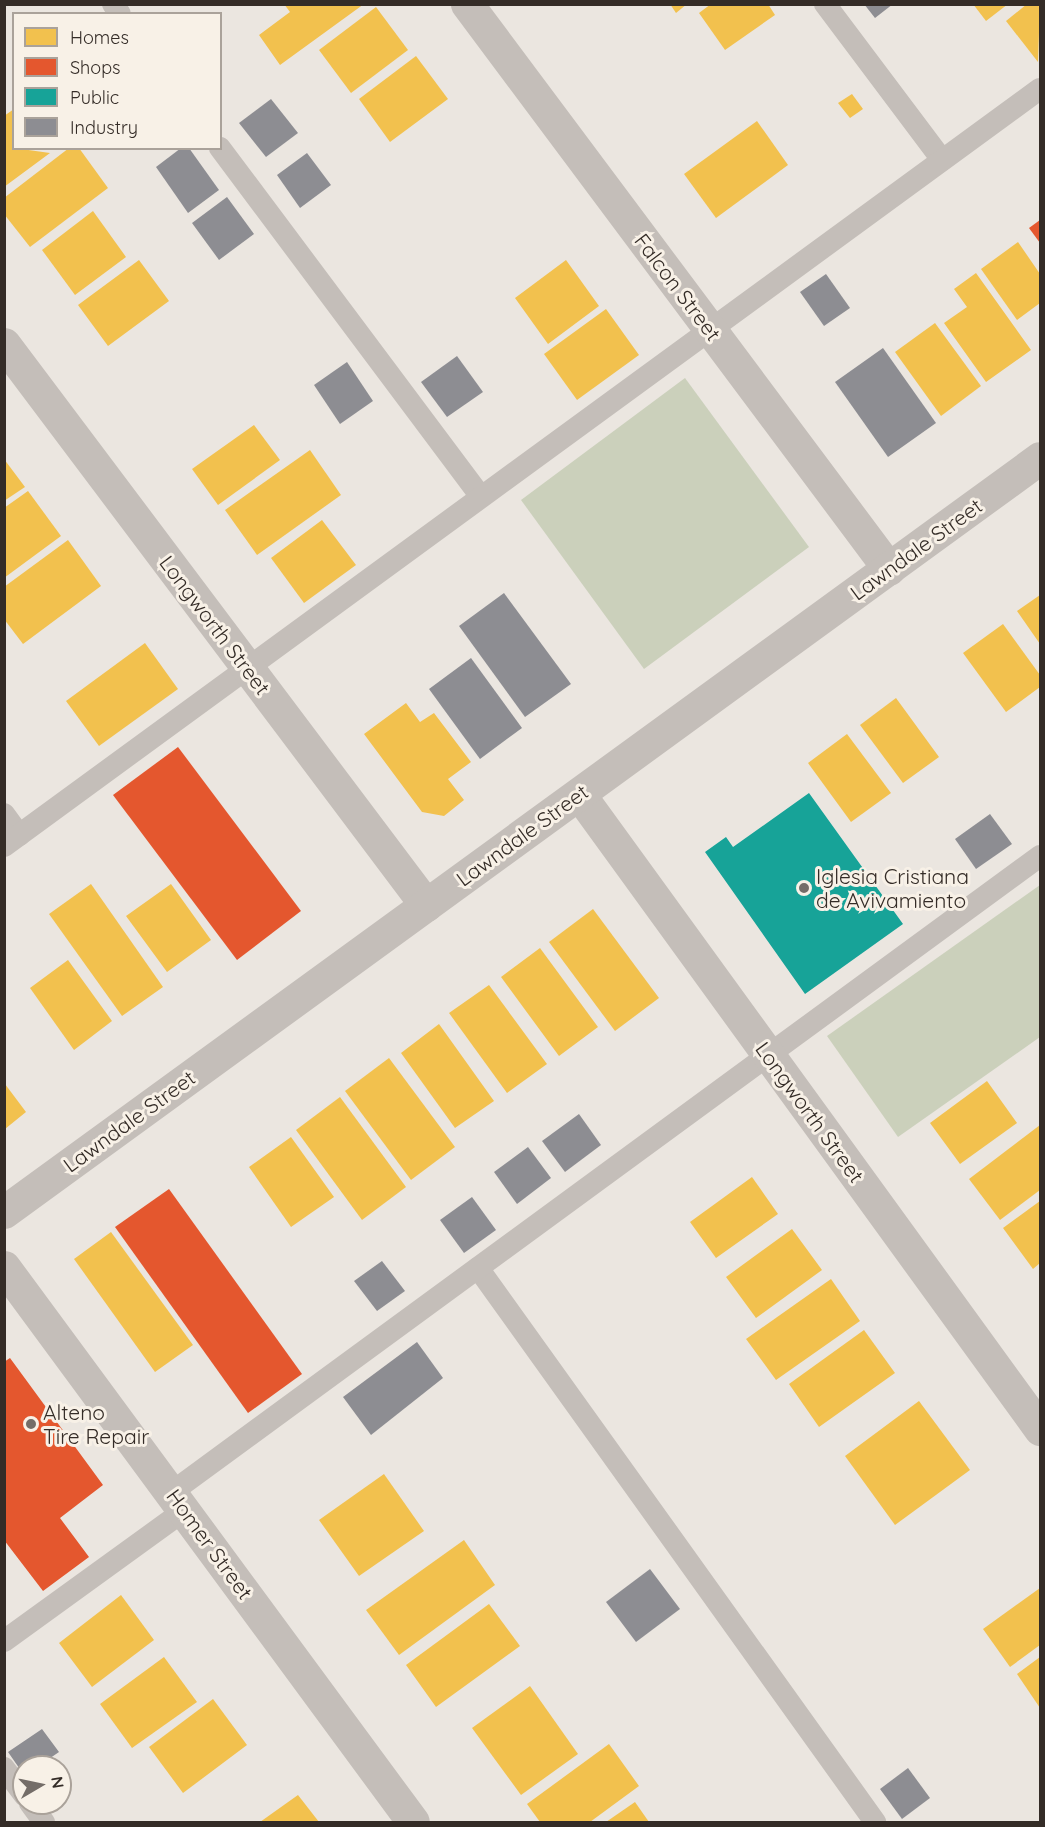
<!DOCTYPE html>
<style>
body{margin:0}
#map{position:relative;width:1045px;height:1827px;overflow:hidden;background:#ebe6e0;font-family:Quicksand,sans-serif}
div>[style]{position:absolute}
.green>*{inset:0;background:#cbd0bb}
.homes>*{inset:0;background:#f2c14e}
.shops>*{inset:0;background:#e4572e}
.public>*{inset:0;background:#17a398}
.industry>*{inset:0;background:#8d8d92}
.lane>*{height:22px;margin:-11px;padding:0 11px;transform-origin:11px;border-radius:11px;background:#c4beb9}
.street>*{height:33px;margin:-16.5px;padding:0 16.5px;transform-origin:16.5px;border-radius:16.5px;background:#c4beb9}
.dots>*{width:16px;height:16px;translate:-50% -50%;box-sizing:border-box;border:3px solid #f8f1e7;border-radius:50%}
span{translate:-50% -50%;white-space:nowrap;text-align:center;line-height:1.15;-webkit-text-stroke:6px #f8f1e7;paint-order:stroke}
.street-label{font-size:21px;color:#342c27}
.poi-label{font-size:21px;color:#342c27}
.left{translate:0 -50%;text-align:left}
.frame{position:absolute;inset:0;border:6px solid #342c27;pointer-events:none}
.legend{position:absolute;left:12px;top:12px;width:210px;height:138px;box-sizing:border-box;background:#f8f1e7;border:2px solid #aaa29a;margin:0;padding:8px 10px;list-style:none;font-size:18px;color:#342c27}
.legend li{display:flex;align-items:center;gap:12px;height:30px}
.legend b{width:30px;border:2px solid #aaa29a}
.north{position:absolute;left:12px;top:1755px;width:60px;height:60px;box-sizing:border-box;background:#f8f1e7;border:2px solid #aaa29a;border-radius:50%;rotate:81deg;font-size:16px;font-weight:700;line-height:24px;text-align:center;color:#342c27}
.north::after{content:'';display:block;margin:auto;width:21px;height:27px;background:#746d68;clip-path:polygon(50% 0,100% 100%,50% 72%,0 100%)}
</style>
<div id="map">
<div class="green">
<div style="clip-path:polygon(685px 378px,809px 547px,644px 669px,521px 500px)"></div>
<div style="clip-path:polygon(1040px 885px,1040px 1037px,898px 1137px,827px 1036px)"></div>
</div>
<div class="homes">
<div style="clip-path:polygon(284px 4px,364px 4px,280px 65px,259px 35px,290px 12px)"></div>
<div style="clip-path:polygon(670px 4px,687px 4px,676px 13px)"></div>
<div style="clip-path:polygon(711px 4px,768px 4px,775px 15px,725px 50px,699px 13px)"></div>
<div style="clip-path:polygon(973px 4px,1008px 4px,986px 21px)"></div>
<div style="clip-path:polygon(1027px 4px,1040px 4px,1038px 62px,1006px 21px)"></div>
<div style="clip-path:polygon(376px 7px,408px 50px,351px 93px,319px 50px)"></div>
<div style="clip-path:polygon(416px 56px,448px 99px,390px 142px,359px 99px)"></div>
<div style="clip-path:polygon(852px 94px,863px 109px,850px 118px,838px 103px)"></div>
<div style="clip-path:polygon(14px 109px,14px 148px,50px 153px,4px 187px,4px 116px)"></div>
<div style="clip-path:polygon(757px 121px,788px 165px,716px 218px,684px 174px)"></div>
<div style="clip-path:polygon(69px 148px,79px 148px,108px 188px,30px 247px,4px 214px,4px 198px)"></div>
<div style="clip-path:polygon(93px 211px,126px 257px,75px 295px,42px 250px)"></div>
<div style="clip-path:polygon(1018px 242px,1040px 274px,1040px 303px,1017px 320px,981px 269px)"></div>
<div style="clip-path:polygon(139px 260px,169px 301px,108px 346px,78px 305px)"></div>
<div style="clip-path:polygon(566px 260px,599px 306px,548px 344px,515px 298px)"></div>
<div style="clip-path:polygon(976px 273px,1031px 350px,986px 382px,944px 323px,967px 307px,954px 289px)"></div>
<div style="clip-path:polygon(606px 309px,639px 355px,577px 400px,544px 354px)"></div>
<div style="clip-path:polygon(935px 323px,981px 386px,941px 416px,895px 352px)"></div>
<div style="clip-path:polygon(254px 425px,280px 460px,218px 505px,192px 469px)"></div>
<div style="clip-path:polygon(310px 450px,341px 495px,257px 555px,225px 510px)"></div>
<div style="clip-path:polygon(4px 459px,25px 487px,4px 501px)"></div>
<div style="clip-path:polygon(28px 491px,61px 536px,4px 578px,4px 508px)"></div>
<div style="clip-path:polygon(322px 520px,356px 565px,304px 603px,271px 558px)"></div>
<div style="clip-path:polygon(68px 540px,101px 586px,23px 644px,4px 619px,4px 587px)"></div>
<div style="clip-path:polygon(1040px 595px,1040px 644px,1017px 611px)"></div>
<div style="clip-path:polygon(1003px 624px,1040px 675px,1040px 687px,1006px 712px,963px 653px)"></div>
<div style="clip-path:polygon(145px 643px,178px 689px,99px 746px,66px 701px)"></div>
<div style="clip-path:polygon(896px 698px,939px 757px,903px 783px,860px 725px)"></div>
<div style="clip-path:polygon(406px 703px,420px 722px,434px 713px,471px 762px,448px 779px,464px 800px,444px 816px,422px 812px,364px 734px)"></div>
<div style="clip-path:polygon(847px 734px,891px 793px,851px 822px,808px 763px)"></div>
<div style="clip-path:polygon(91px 884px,163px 987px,122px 1016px,49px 914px)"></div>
<div style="clip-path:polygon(171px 884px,211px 940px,167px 972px,126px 916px)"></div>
<div style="clip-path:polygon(593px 909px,659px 998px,615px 1031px,549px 942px)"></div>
<div style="clip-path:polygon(540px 948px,598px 1027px,559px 1056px,501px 977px)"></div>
<div style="clip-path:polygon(68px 960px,112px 1021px,74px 1050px,30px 988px)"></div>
<div style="clip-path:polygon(489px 985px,547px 1064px,507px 1093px,449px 1013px)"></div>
<div style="clip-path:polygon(439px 1024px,494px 1101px,455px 1128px,401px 1053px)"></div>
<div style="clip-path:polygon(389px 1058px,455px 1147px,411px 1180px,345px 1091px)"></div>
<div style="clip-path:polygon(987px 1081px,1017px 1123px,960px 1164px,930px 1123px)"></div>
<div style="clip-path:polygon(5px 1084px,26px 1112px,5px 1129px)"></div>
<div style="clip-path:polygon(340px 1097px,406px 1187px,362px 1220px,296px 1130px)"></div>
<div style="clip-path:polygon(1040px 1125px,1040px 1190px,1000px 1220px,969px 1179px)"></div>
<div style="clip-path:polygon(291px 1137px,334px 1197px,291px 1227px,249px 1167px)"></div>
<div style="clip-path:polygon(752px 1177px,778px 1214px,716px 1258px,690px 1222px)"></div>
<div style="clip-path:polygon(1040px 1201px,1040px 1263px,1033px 1269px,1003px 1228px)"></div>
<div style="clip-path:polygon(792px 1229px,822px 1270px,756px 1318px,726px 1277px)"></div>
<div style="clip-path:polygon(111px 1232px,193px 1345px,155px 1372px,74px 1259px)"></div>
<div style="clip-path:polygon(831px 1279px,860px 1321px,776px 1380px,746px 1339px)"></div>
<div style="clip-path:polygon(864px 1330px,895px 1373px,819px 1427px,789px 1384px)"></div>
<div style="clip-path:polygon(919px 1401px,970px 1470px,895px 1525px,845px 1456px)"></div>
<div style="clip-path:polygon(384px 1474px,424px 1531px,359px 1576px,319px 1520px)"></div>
<div style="clip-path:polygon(464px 1540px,495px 1585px,399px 1655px,366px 1610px)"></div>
<div style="clip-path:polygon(1040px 1588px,1040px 1645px,1010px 1667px,983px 1629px)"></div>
<div style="clip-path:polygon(121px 1595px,154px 1640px,92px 1687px,59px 1643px)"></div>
<div style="clip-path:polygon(489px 1604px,520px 1646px,436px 1707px,406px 1665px)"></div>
<div style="clip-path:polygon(164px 1657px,197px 1702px,132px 1748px,100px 1704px)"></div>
<div style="clip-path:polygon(1040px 1657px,1040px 1708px,1017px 1674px)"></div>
<div style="clip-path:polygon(530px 1686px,578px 1754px,521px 1795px,472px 1728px)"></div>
<div style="clip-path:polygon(213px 1699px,247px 1745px,183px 1793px,149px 1747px)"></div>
<div style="clip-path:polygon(609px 1744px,639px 1786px,590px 1822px,540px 1822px,527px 1804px)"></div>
<div style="clip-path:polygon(298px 1795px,319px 1822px,260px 1822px)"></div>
<div style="clip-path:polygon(635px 1802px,649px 1822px,606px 1822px)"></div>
</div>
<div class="shops">
<div style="clip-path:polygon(1040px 220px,1040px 243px,1029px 228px)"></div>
<div style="clip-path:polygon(178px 747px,301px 911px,237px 960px,113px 795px)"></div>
<div style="clip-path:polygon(169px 1189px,302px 1374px,248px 1413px,115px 1227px)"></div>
<div style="clip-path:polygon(10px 1358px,103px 1485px,60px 1518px,89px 1557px,43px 1591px,4px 1540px,4px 1362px)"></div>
</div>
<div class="public">
<div style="clip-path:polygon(809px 793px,903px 924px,805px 994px,705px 852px,726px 837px,733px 847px)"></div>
</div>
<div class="industry">
<div style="clip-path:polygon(864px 4px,893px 4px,875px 18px)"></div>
<div style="clip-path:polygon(271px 99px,298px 133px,266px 157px,239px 123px)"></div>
<div style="clip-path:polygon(181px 148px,189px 148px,219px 190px,188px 213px,156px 167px)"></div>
<div style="clip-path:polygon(307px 153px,331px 185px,300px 208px,277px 175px)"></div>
<div style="clip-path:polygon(227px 197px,254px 234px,219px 260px,192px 223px)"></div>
<div style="clip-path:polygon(826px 274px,850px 308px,824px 326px,800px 292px)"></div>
<div style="clip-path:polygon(883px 348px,936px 423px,888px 457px,835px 382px)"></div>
<div style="clip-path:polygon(457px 356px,483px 392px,447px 417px,421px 382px)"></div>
<div style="clip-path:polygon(347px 362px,373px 401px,340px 424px,314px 385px)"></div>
<div style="clip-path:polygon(504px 593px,571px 684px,525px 717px,459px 626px)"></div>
<div style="clip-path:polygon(471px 658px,522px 728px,480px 759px,429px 689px)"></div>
<div style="clip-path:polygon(990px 814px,1012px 844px,976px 869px,955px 839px)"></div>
<div style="clip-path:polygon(579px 1114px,601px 1145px,565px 1172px,542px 1141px)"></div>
<div style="clip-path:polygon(528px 1147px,551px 1178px,517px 1204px,494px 1172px)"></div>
<div style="clip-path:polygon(472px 1197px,496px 1230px,464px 1253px,440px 1220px)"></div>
<div style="clip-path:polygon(382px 1261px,405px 1291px,377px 1311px,354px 1281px)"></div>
<div style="clip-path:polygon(417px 1342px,443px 1378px,371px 1435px,343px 1397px)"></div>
<div style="clip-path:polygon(650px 1569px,680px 1609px,636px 1642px,606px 1602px)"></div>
<div style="clip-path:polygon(42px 1729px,59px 1752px,37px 1767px,24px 1767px,24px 1775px,8px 1752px)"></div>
<div style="clip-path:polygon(908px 1768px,930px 1798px,902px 1819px,880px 1789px)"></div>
</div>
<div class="lane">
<div style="left:113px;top:4px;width:12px;rotate:55deg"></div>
<div style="left:825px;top:4px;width:195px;rotate:53.1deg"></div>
<div style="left:220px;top:148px;width:434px;rotate:53.2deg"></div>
<div style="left:4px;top:814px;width:26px;rotate:54deg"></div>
<div style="left:4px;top:846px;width:1283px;rotate:-36.16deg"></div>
<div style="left:478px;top:1268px;width:682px;rotate:54.37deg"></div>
<div style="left:172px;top:1492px;width:1076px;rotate:-36.23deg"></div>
<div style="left:4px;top:1641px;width:223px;rotate:-35.9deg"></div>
<div style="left:4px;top:1768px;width:34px;rotate:53deg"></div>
<div style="left:30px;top:1803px;width:24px;rotate:54deg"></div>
</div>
<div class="street">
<div style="left:467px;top:4px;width:705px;rotate:53.24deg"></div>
<div style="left:4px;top:344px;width:702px;rotate:53.05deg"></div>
<div style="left:579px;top:794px;width:785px;rotate:54.02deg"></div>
<div style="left:4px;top:1212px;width:1281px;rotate:-36.05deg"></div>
<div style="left:4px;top:1267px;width:689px;rotate:53.61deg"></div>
</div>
<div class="dots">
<div style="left:804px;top:888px;background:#746d68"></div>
<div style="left:31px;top:1424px;background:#746d68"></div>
</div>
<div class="street-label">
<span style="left:678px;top:287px;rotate:53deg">Falcon Street</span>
<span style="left:916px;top:549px;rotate:-36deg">Lawndale Street</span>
<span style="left:215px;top:625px;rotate:53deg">Longworth Street</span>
<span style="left:522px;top:835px;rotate:-36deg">Lawndale Street</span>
<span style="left:810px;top:1112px;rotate:54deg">Longworth Street</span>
<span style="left:129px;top:1121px;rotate:-36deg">Lawndale Street</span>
<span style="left:210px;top:1544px;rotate:54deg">Homer Street</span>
</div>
<div class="poi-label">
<span class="left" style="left:816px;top:888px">Iglesia Cristiana<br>de Avivamiento</span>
<span class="left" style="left:43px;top:1424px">Alteno<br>Tire Repair</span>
</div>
<div class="frame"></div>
<ul class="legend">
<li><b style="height:16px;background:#f2c14e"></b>Homes</li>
<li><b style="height:16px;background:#e4572e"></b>Shops</li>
<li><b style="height:16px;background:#17a398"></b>Public</li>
<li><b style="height:16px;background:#8d8d92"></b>Industry</li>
</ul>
<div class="north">N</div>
</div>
